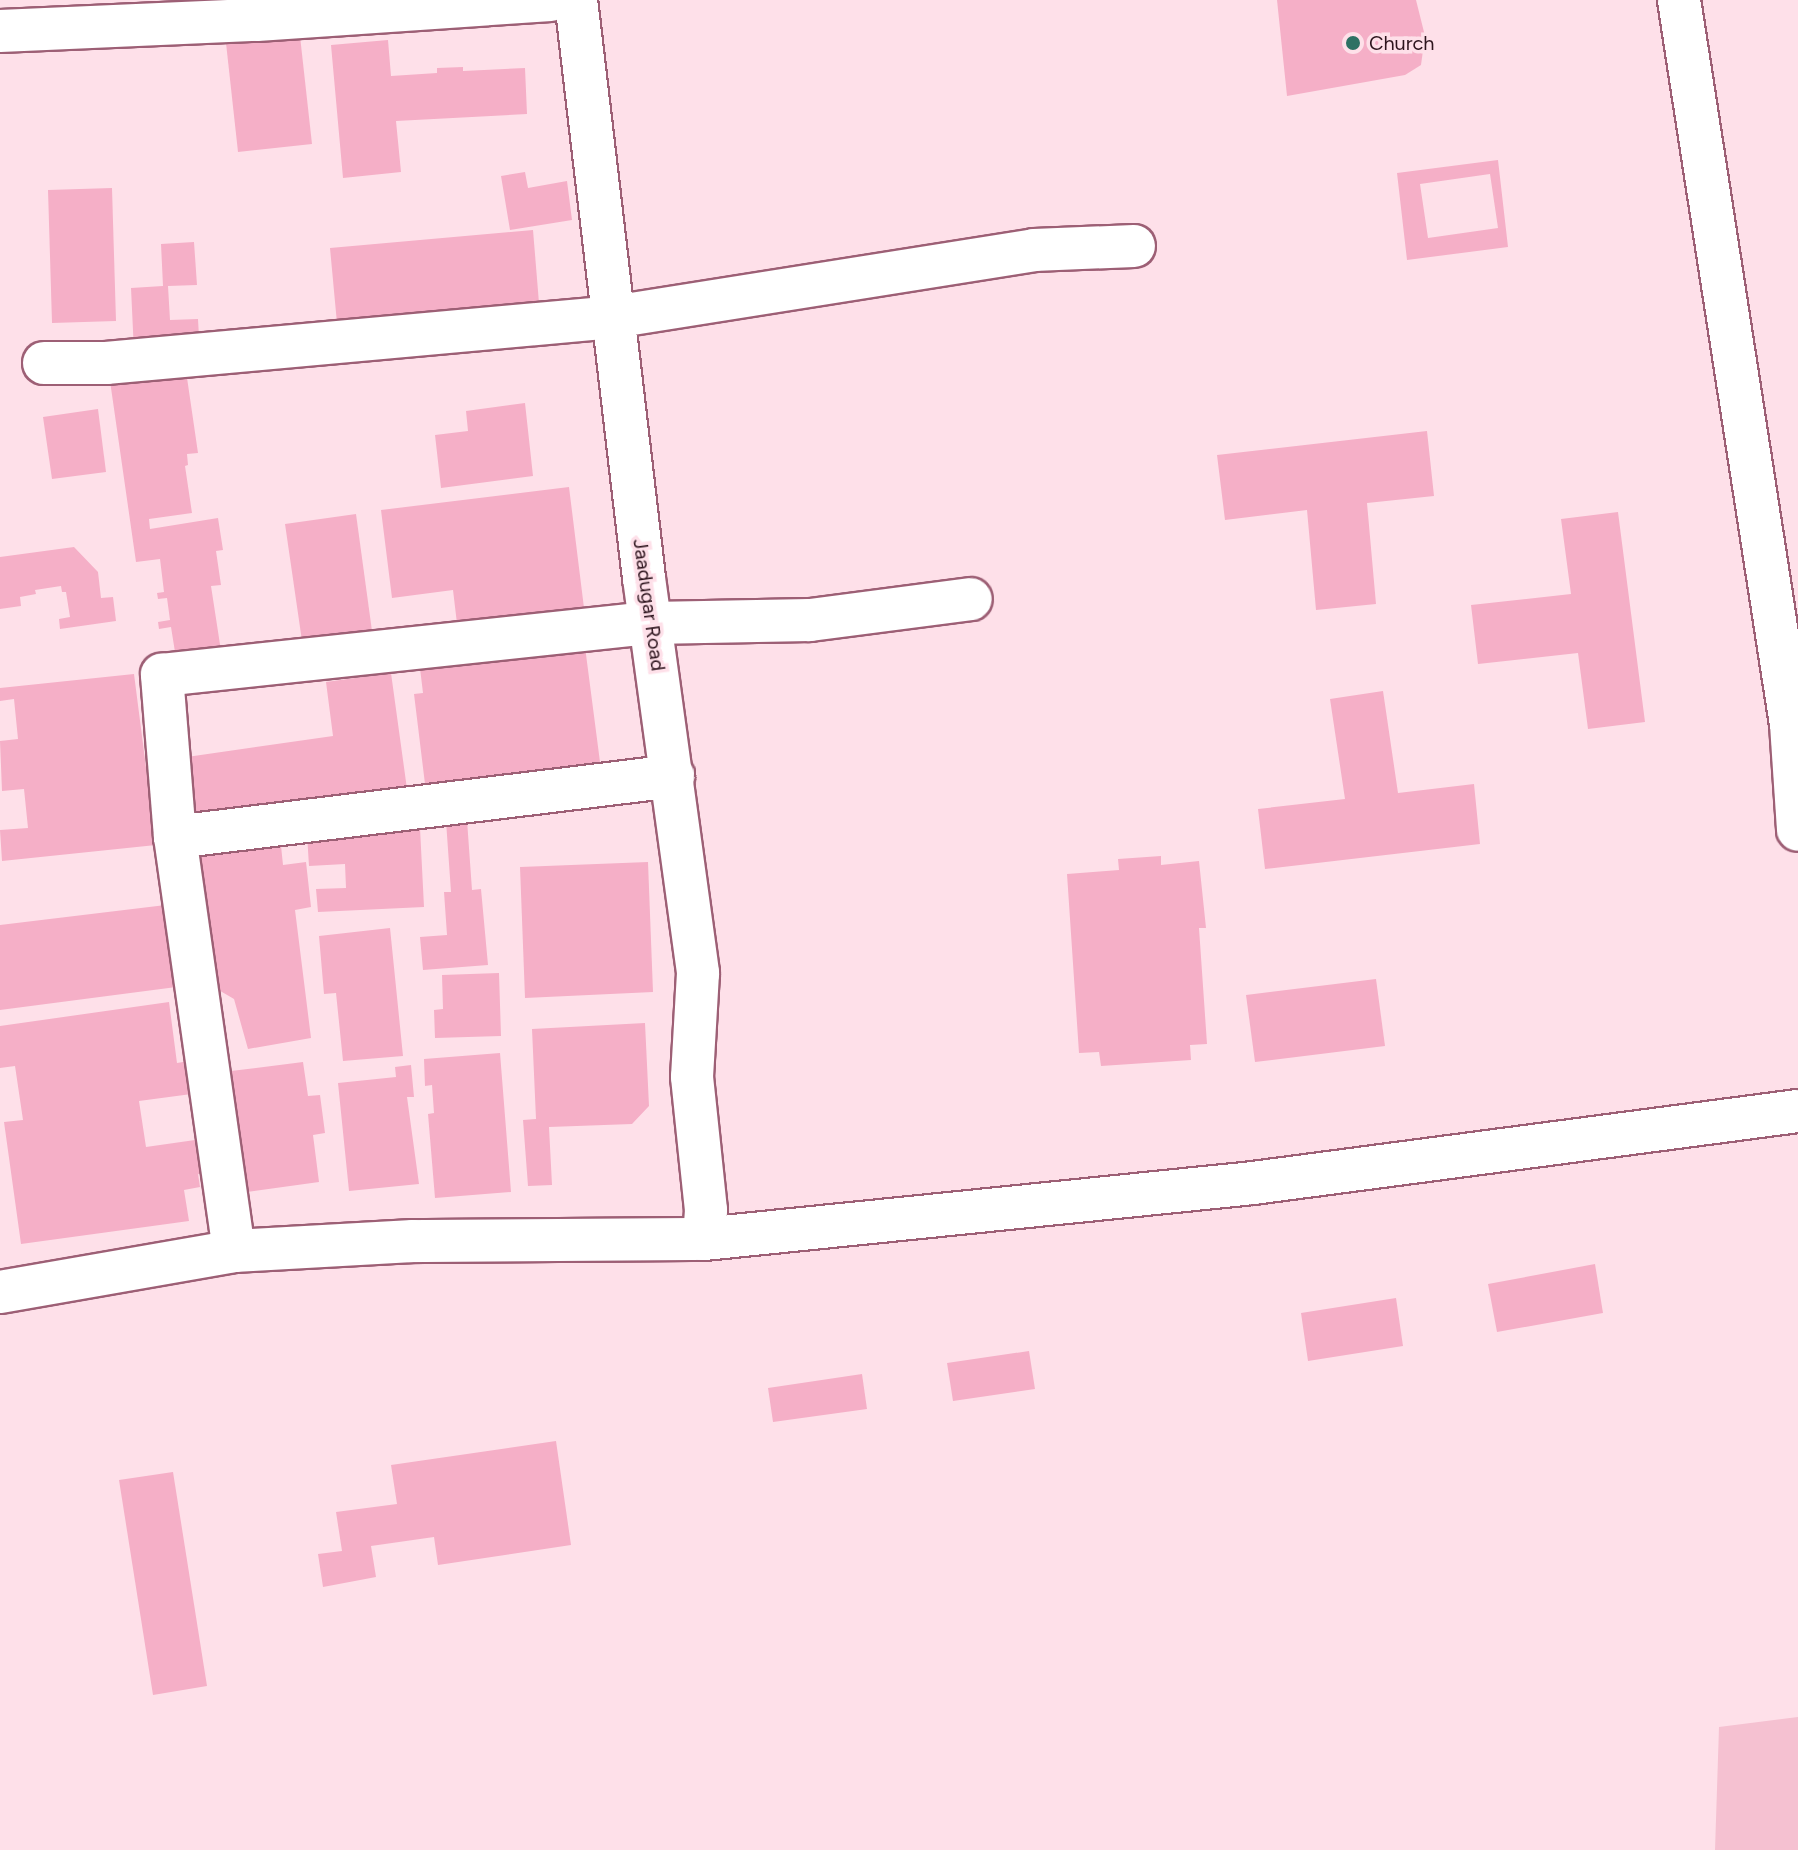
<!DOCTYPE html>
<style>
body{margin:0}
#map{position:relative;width:1798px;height:1850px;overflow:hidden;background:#fee0e9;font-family:Figtree,sans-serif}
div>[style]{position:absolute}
.green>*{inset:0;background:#f5c1d1}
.building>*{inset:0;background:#f5afc7}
.roads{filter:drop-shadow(2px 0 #9d5f75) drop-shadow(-2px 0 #9d5f75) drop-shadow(0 2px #9d5f75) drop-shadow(0 -2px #9d5f75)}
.minor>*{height:42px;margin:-21px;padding:0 21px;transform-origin:21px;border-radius:21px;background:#fff}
.dots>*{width:22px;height:22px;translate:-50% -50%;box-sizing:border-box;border:4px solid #fee0e9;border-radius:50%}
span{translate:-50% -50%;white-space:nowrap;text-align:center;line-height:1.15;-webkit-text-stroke:7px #fee0e9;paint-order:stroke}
.poi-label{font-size:20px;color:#2d141d}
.left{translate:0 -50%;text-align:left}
.street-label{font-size:20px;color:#2d141d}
</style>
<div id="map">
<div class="green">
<div style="clip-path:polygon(1798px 1717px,1798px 1850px,1715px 1850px,1719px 1727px)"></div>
</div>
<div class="building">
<div style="clip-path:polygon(1277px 0,1416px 0,1425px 36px,1421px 65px,1405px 75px,1287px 96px)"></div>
<div style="clip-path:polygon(300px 36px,312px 144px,238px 152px,226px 43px)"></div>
<div style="clip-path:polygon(388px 40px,391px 76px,437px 73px,437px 68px,463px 67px,463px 71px,525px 68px,527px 114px,396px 121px,401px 172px,343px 178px,331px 45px)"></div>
<div style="clip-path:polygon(evenodd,1498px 160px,1508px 247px,1407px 260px,1397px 173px,1498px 160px,1490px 174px,1498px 228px,1428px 238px,1420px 184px,1490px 174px)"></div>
<div style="clip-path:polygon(525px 172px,528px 188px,567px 181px,572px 220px,510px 230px,501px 176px)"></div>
<div style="clip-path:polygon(112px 188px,116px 321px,52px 323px,48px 190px)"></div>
<div style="clip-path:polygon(533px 230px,540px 315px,338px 334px,330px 248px)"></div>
<div style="clip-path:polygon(194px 242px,197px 285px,168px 286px,170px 320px,198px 319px,199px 337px,134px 352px,131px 288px,163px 286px,161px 244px)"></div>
<div style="clip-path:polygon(185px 364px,198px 453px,187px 454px,188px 465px,185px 466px,192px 513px,149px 519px,150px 529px,218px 518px,223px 550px,216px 551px,221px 585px,211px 586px,223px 664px,158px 665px,156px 655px,175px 652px,171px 627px,159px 629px,158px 622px,170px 620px,167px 598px,158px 599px,157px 593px,164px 592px,160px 559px,136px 562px,109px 374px)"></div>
<div style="clip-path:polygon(525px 403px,533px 476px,441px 488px,435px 435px,468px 431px,466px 411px)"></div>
<div style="clip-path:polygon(98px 409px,106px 472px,52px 479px,43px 417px)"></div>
<div style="clip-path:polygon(1427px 431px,1434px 496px,1367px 503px,1376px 604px,1316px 610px,1307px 510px,1225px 520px,1217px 455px)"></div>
<div style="clip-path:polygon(569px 487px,585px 616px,458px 632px,453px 590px,392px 598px,381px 510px)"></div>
<div style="clip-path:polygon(1618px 512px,1645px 722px,1588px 729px,1578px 653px,1478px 664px,1471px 605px,1571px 594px,1561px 519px)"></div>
<div style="clip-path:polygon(356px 514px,372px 631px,302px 641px,285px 524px)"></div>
<div style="clip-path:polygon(74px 547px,98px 572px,101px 598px,113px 597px,116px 621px,60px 629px,59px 619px,70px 617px,66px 592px,62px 592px,61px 586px,35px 590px,36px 594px,20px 597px,21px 606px,0 609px,0 557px)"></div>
<div style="clip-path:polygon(584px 639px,600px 762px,425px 784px,414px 694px,423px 693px,419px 660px)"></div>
<div style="clip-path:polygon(391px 673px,407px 789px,181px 821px,173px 759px,333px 736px,326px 682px)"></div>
<div style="clip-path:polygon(134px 674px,156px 845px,2px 861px,0 830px,28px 828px,24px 789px,2px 791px,0 741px,18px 739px,14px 699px,0 701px,0 688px)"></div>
<div style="clip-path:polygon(1383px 691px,1398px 793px,1474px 784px,1480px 844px,1265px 869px,1258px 809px,1345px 799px,1330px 699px)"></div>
<div style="clip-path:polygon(467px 820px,472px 890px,481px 889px,488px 965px,423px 970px,420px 937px,447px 935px,444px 892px,451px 892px,446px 821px)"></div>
<div style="clip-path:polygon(420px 828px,424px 907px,318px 912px,316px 889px,346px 888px,345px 864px,309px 866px,307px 834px)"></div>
<div style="clip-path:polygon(280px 836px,283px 865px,306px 862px,311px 907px,295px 910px,311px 1038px,248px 1049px,234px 999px,205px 982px,190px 847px)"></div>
<div style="clip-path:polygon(1161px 856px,1161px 865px,1199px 861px,1206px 928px,1199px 928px,1207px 1044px,1190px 1045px,1191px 1060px,1101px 1066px,1099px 1052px,1079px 1053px,1067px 874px,1119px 870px,1118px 859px)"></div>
<div style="clip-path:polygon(648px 862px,653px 992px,525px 998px,520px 867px)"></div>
<div style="clip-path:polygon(174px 904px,184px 986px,0 1010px,0 925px)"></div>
<div style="clip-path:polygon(390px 928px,403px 1056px,343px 1061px,336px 993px,324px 994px,319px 936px)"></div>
<div style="clip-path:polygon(499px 973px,501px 1036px,435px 1038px,434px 1010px,443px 1009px,442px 975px)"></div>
<div style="clip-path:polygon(1376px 979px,1385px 1046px,1255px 1062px,1246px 995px)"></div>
<div style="clip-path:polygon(169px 1002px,177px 1063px,195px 1060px,199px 1093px,139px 1101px,146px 1147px,209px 1138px,213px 1172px,198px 1174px,200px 1187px,184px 1190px,189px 1221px,21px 1244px,4px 1122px,23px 1120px,15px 1066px,0 1068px,0 1026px)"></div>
<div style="clip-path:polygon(645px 1023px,649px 1106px,632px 1124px,549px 1127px,552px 1185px,528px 1186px,523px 1120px,536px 1119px,532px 1029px)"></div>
<div style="clip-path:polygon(500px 1053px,511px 1192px,435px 1198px,428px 1114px,434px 1113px,432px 1085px,425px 1086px,424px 1059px)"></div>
<div style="clip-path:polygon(303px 1062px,308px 1096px,320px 1095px,325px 1133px,313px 1135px,319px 1182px,247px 1192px,231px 1071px)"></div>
<div style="clip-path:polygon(411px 1065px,414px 1097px,407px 1097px,419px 1184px,349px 1191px,338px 1083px,396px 1077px,395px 1067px)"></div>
<div style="clip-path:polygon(1595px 1264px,1603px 1313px,1497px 1332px,1488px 1284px)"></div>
<div style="clip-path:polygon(1396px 1298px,1403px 1346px,1308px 1361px,1301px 1313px)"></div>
<div style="clip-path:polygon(1029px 1351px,1035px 1389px,953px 1401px,947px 1363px)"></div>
<div style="clip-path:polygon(862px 1374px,867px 1409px,773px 1422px,768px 1388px)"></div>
<div style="clip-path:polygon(556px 1441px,571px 1545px,438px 1565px,434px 1537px,371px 1546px,376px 1577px,323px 1587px,318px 1554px,342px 1551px,336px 1512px,397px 1504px,391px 1465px)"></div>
<div style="clip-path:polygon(173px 1472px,207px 1686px,153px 1695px,119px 1480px)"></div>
</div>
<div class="roads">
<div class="minor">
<div style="left:576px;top:0;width:582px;rotate:83.29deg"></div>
<div style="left:644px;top:578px;width:399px;rotate:82.2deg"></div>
<div style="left:698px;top:973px;width:104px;rotate:93.3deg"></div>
<div style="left:692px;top:1077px;width:134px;rotate:84deg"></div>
<div style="left:706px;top:1210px;width:29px;rotate:94deg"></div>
<div style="left:1679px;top:0;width:733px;rotate:81.21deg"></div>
<div style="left:1791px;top:724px;width:106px;rotate:86.2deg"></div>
<div style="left:0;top:31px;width:257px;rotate:-2.5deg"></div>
<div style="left:257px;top:20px;width:294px;rotate:-3.9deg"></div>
<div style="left:44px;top:363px;width:62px"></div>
<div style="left:106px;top:363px;width:509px;rotate:-5.18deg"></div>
<div style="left:613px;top:317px;width:426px;rotate:-9deg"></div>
<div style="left:1034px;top:250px;width:100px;rotate:-2.3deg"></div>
<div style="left:175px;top:837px;width:502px;rotate:-6.98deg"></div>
<div style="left:234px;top:1251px;width:418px;rotate:-98.1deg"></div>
<div style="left:175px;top:837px;width:163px;rotate:-94.6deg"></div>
<div style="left:162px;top:675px;width:492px;rotate:-6.1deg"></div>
<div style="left:651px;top:623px;width:159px;rotate:-1.1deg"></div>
<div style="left:810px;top:620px;width:162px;rotate:-7.4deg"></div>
<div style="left:0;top:1292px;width:238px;rotate:-9.9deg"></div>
<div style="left:234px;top:1251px;width:179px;rotate:-3.2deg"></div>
<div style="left:413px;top:1241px;width:291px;rotate:-0.4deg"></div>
<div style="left:704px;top:1239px;width:552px;rotate:-5.82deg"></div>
<div style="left:1253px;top:1183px;width:550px;rotate:-7.53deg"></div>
</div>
</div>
<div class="dots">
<div style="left:1353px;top:43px;background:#2e7164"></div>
</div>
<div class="poi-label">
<span class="left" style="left:1369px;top:43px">Church</span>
</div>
<div class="street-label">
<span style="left:649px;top:605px;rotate:82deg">Jaadugar Road</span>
</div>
</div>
